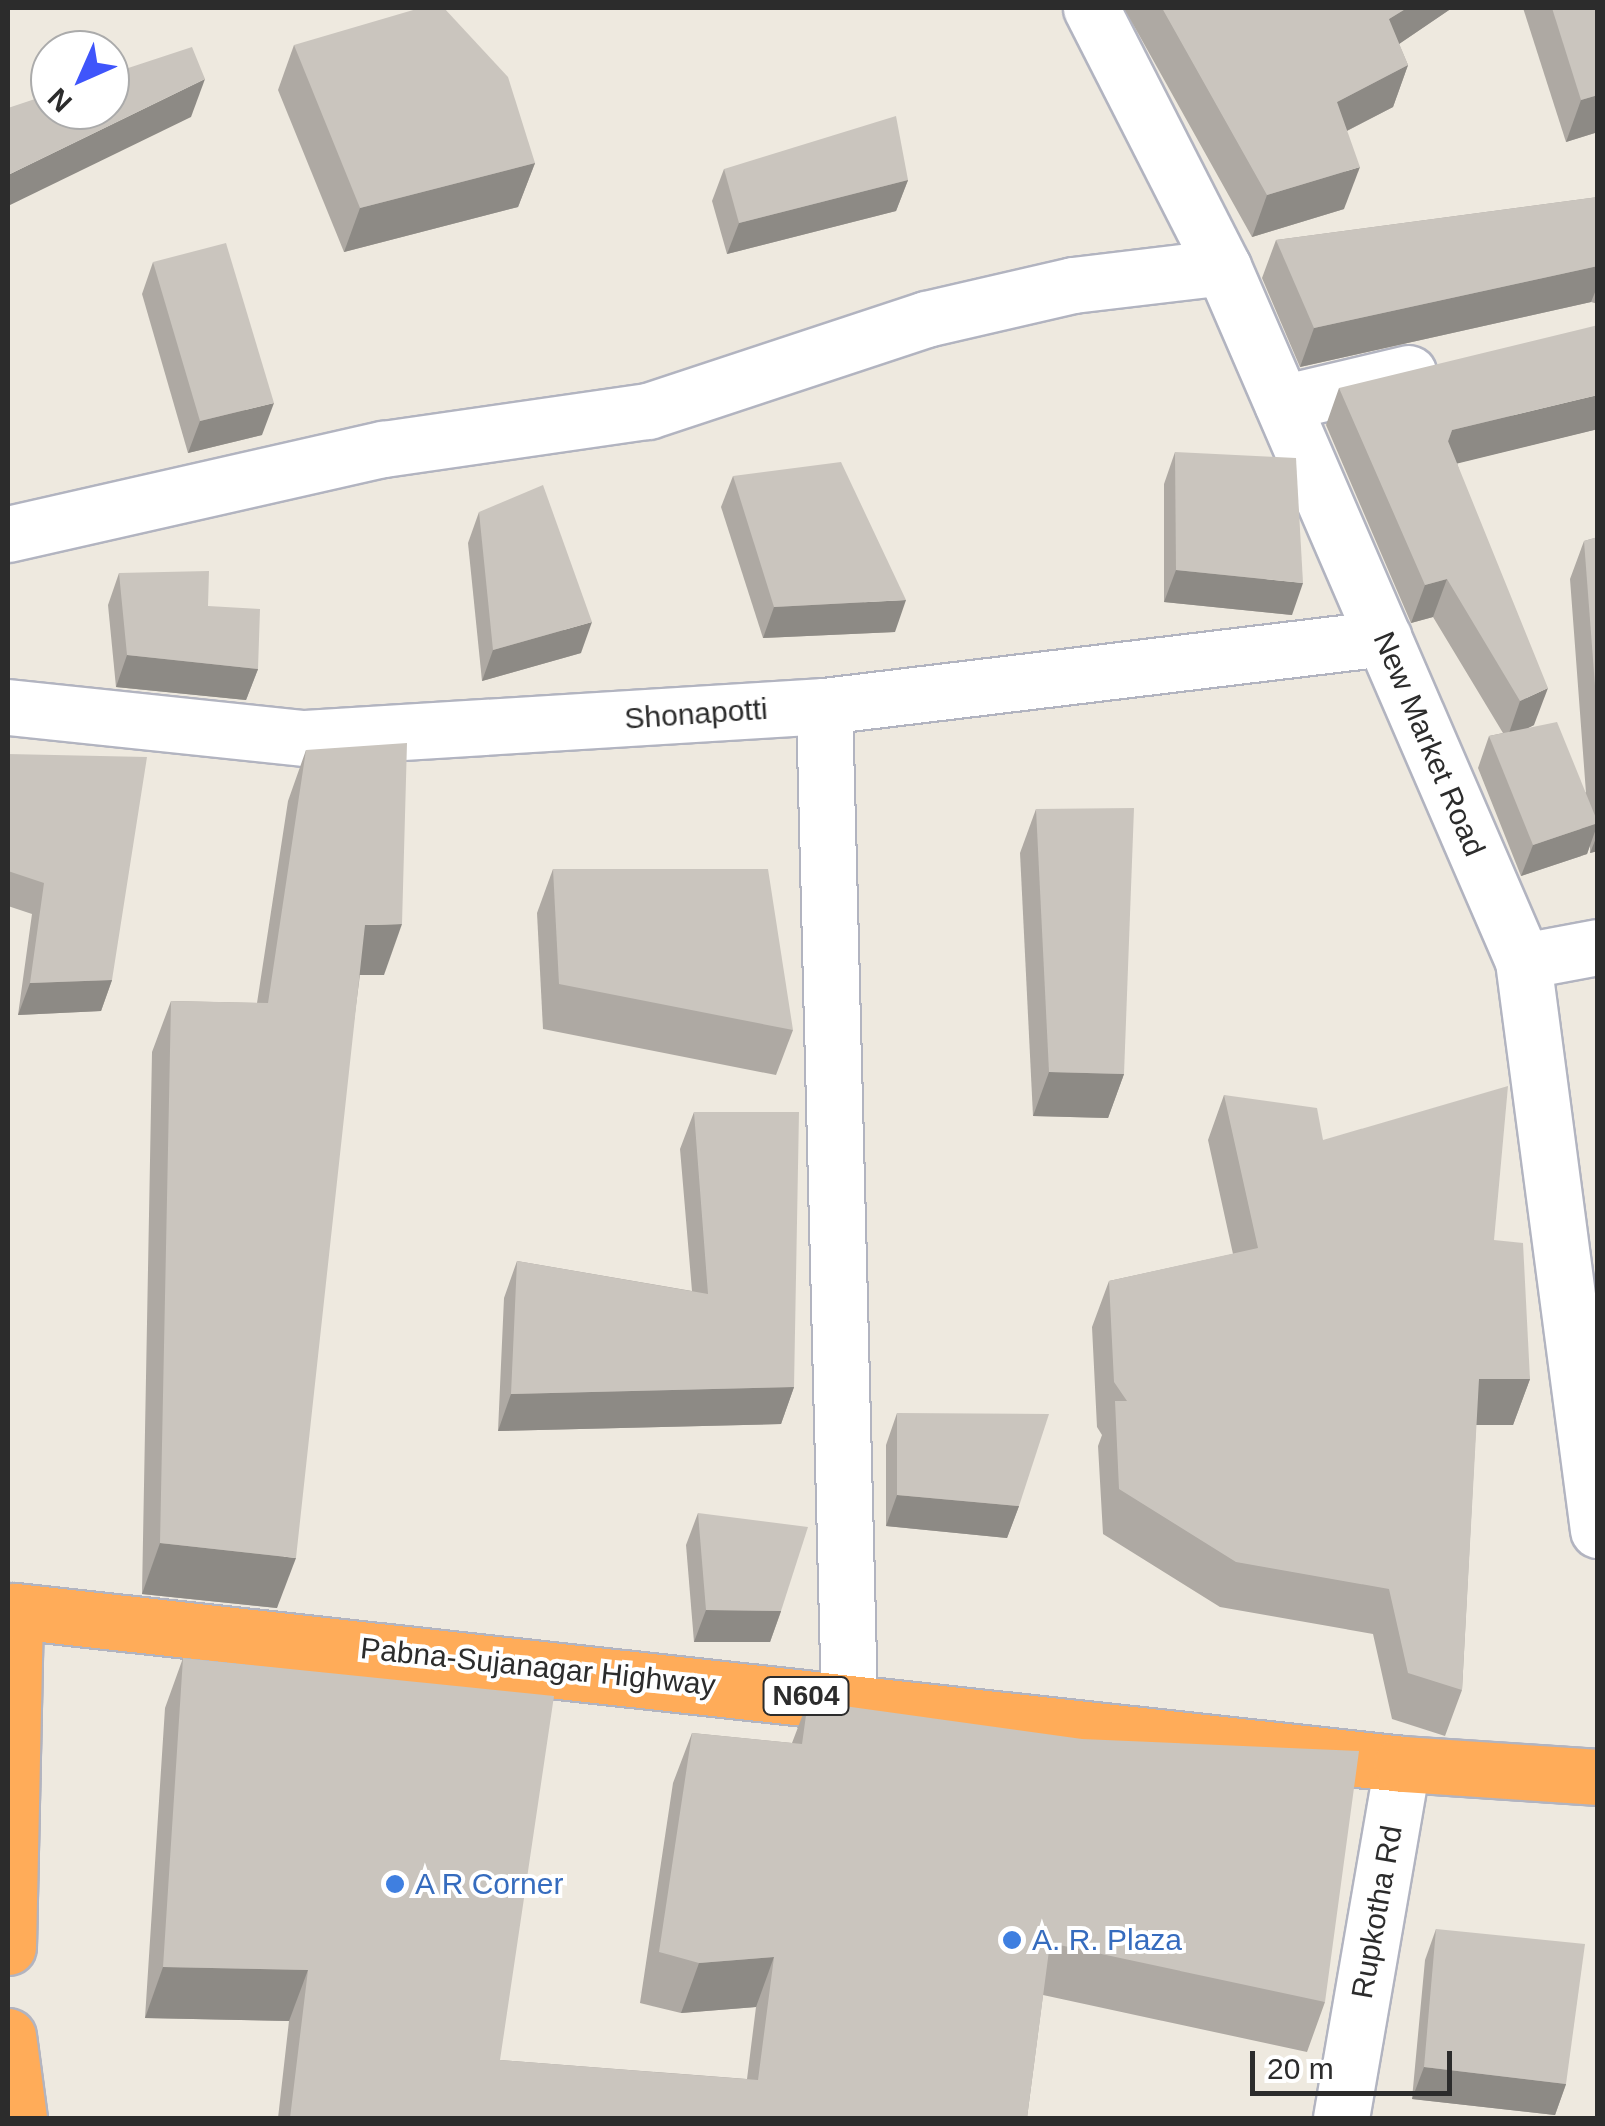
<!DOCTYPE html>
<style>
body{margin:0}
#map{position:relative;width:1605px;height:2126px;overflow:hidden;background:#eee9df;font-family:Arial,sans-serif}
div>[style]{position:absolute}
.roads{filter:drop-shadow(2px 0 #b2b4c0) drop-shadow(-2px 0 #b2b4c0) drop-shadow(0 2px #b2b4c0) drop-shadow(0 -2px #b2b4c0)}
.street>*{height:55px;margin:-27.5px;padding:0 27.5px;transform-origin:27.5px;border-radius:27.5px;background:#fff}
.highway>*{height:55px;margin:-27.5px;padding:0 27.5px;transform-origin:27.5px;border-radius:27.5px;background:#ffac59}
.wall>*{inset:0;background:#aea9a3}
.shaded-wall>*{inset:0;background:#8d8a85}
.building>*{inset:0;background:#cac5be}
.dots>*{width:28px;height:28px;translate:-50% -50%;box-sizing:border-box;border:5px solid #fff;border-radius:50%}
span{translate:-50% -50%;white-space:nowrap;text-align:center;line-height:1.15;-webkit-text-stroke:8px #fff;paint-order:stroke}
.shield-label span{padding:2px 8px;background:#fff;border:2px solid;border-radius:8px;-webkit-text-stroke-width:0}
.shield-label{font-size:28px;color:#2c2c2c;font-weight:700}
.street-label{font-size:30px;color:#2c2c2c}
.shop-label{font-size:30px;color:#366cbe}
.left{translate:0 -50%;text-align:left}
.frame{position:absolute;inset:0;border:10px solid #2c2c2c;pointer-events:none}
.north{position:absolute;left:30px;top:30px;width:100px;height:100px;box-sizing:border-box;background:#fff;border:2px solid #ababab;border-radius:50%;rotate:225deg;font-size:28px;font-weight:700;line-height:40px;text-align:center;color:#2c2c2c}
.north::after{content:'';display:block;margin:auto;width:35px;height:45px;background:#3f55fb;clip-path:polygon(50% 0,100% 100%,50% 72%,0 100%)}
.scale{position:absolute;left:1250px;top:2051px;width:202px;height:45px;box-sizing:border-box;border:5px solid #2c2c2c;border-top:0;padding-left:12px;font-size:30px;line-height:35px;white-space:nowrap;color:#2c2c2c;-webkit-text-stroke:8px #fff;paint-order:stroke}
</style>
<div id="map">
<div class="roads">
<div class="street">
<div style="left:1091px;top:8px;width:291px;rotate:63deg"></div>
<div style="left:1223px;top:267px;width:756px;rotate:66.62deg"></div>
<div style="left:1523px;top:961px;width:574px;rotate:82.49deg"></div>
<div style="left:1282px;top:403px;width:130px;rotate:-13.3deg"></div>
<div style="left:8px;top:534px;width:385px;rotate:-12.8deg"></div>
<div style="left:383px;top:449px;width:268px;rotate:-8.2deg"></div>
<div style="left:648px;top:411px;width:293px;rotate:-18.3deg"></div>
<div style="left:926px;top:319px;width:151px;rotate:-13deg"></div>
<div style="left:1073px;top:285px;width:151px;rotate:-6.8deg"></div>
<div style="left:824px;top:706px;width:995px;rotate:88.56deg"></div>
<div style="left:8px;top:707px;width:299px;rotate:6deg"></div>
<div style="left:305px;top:738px;width:520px;rotate:-3.53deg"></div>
<div style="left:824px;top:706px;width:564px;rotate:-6.92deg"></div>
<div style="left:1523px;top:961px;width:76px;rotate:-10.6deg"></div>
<div style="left:1341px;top:2118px;width:359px;rotate:-80.2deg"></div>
</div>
<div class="highway">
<div style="left:8px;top:1947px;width:336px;rotate:-88.8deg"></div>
<div style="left:15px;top:1611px;width:1395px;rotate:6.29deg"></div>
<div style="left:1402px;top:1764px;width:196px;rotate:3.8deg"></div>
<div style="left:8px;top:2036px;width:83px;rotate:82.4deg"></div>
</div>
</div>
<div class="wall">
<div style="clip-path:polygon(1124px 8px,1452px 8px,1399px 44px,1408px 65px,1393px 107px,1347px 131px,1344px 209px,1252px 237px)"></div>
<div style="clip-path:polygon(1523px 8px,1598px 8px,1598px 132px,1566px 142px)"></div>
<div style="clip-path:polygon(294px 45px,535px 163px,518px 207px,344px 252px,278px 90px)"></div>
<div style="clip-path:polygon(724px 169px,908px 180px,896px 211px,727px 254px,712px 201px)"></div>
<div style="clip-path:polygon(1598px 197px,1598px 304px,1591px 302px,1300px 367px,1262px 278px,1276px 240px)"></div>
<div style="clip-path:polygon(153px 262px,262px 435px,188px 453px,142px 294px)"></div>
<div style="clip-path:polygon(1339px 388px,1598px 429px,1457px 463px,1534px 725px,1528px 728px,1586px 793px,1570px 579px,1584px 541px,1598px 537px,1598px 851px,1590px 853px,1590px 845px,1587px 854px,1521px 876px,1478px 768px,1489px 736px,1503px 733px,1433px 617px,1411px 623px,1326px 425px)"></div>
<div style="clip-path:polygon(1175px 452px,1292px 615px,1164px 602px,1164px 484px)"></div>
<div style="clip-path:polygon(733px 476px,895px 632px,763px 638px,721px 507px)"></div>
<div style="clip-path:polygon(479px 512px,581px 653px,482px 681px,468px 543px)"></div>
<div style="clip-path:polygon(119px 573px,208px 606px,258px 669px,246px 700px,116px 687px,108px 605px)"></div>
<div style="clip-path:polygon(306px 750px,384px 975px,360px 975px,277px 1608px,142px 1594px,152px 1052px,171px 1001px,257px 1003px,288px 801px)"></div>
<div style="clip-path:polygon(8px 754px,112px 980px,101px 1011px,18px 1015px,32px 914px,8px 906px)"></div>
<div style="clip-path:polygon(1036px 809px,1124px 1074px,1108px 1118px,1033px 1116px,1020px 853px)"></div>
<div style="clip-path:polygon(553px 869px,793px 1030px,776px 1075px,543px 1029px,537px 913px)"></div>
<div style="clip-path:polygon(1224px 1095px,1323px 1140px,1494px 1240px,1530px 1379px,1513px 1425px,1476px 1425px,1462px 1690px,1445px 1736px,1392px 1719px,1373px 1634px,1220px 1607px,1103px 1534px,1098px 1446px,1102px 1435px,1097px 1427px,1092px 1327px,1109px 1281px,1233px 1254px,1208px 1140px)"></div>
<div style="clip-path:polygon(694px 1112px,794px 1387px,781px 1424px,498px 1431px,504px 1298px,517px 1261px,692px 1291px,680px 1149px)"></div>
<div style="clip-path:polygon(897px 1413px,1019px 1506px,1007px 1538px,886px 1526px,886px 1445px)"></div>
<div style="clip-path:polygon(698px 1513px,781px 1611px,770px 1642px,694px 1642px,686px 1545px)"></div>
<div style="clip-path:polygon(183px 1658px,500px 2060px,747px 2079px,756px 2007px,681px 2013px,640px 2003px,673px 1783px,692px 1733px,792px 1743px,808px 1701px,1325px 2002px,1307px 2052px,1043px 1995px,1027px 2118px,278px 2118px,289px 2021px,145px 2018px,165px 1708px)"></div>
<div style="clip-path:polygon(1436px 1929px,1566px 2084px,1555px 2115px,1412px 2099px,1425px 1960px)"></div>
</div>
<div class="shaded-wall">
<div style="clip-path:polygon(1407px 8px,1452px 8px,1374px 61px,1389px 19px)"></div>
<div style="clip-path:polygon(1408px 65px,1393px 107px,1321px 144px,1337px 102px)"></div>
<div style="clip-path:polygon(205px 79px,191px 117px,8px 206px,8px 175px)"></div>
<div style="clip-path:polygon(1598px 95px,1598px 132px,1566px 142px,1581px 100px)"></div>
<div style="clip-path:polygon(535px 163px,518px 207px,344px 252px,360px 208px)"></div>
<div style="clip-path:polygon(1360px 167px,1344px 209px,1252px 237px,1267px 195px)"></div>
<div style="clip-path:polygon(908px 180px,896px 211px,727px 254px,739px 223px)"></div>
<div style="clip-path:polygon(1598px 266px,1598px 285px,1591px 302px,1300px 367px,1314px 328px)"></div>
<div style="clip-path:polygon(1598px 395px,1598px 429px,1439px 468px,1452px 430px)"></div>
<div style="clip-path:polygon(274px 403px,262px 435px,188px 453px,200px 421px)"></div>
<div style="clip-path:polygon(1176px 570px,1303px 583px,1292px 615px,1164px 602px)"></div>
<div style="clip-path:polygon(1447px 579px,1433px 617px,1411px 623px,1425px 585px)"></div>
<div style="clip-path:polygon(906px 600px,895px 632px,763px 638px,774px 607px)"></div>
<div style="clip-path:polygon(592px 622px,581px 653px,482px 681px,493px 650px)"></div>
<div style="clip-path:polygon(127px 655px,258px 669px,246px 700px,116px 687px)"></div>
<div style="clip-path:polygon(1548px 688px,1534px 725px,1507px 739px,1520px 701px)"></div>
<div style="clip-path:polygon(1598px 823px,1587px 854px,1521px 876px,1533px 845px)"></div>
<div style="clip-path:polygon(1598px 833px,1598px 851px,1590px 853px)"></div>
<div style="clip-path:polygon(402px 924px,384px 975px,347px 975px,365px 925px)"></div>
<div style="clip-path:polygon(112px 980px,101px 1011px,18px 1015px,30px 983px)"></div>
<div style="clip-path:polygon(1049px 1072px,1124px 1074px,1108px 1118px,1033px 1116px)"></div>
<div style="clip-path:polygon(1479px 1379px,1530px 1379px,1513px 1425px,1462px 1425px)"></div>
<div style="clip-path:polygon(794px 1387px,781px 1424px,498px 1431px,511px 1394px)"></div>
<div style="clip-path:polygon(897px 1495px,1019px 1506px,1007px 1538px,886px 1526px)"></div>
<div style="clip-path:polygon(160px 1543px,296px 1558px,277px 1608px,142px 1594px)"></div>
<div style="clip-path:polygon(706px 1610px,781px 1611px,770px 1642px,694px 1642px)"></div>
<div style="clip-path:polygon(774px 1957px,756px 2007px,681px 2013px,699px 1963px)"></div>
<div style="clip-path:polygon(163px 1967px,308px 1970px,289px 2021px,145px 2018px)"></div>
<div style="clip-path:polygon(1424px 2067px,1566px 2084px,1555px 2115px,1412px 2099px)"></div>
</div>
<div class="building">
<div style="clip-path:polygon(420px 8px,444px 8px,508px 77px,535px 163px,360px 208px,294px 45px)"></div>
<div style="clip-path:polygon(1162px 8px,1407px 8px,1389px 19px,1408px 65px,1337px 102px,1360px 167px,1267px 195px)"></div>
<div style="clip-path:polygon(1552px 8px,1598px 8px,1598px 95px,1581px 100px)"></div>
<div style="clip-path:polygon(192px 47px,205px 79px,8px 175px,8px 108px,50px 94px,50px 110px,110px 110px,110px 74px)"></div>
<div style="clip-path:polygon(896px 116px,908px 180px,739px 223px,724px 169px)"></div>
<div style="clip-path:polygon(1598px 197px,1598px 266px,1314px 328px,1276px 240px)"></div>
<div style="clip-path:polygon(226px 243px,274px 403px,200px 421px,153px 262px)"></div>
<div style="clip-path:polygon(1598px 325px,1598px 395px,1452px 430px,1448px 441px,1548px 688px,1520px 701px,1447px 579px,1425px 585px,1339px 388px)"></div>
<div style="clip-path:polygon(1175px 452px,1296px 458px,1303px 583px,1176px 570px)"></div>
<div style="clip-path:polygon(841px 462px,906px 600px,774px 607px,733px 476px)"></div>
<div style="clip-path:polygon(543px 485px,592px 622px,493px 650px,479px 512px)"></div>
<div style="clip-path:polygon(1598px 537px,1598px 725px,1584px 541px)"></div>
<div style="clip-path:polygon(209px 571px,208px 606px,260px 609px,258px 669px,127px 655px,119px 573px)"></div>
<div style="clip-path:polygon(1557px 722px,1598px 823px,1533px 845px,1489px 736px)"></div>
<div style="clip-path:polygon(407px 743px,402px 924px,365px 925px,296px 1558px,160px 1543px,171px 1001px,268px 1003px,306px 750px)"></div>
<div style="clip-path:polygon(8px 754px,147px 757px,112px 980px,30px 983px,44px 883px,8px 871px)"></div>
<div style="clip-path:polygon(1134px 808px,1124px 1074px,1049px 1072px,1036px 809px)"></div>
<div style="clip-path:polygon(553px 869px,768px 869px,793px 1030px,559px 984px)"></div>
<div style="clip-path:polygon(1508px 1086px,1494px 1240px,1523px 1243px,1530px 1379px,1479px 1379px,1462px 1690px,1408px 1673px,1389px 1589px,1236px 1562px,1119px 1489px,1115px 1401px,1127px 1401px,1114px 1382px,1109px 1281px,1258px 1248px,1224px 1095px,1317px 1108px,1323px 1140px)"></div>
<div style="clip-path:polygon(694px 1112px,799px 1112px,794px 1387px,511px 1394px,517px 1261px,708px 1294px)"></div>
<div style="clip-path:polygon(897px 1413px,1049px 1414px,1019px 1506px,897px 1495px)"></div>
<div style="clip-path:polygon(698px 1513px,808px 1527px,781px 1611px,706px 1610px)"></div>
<div style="clip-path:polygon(183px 1658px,554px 1696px,500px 2060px,758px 2080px,774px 1957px,699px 1963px,659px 1952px,692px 1733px,802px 1744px,808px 1701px,1082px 1739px,1359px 1751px,1325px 2002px,1050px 1943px,1027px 2118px,290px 2118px,308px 1970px,163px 1967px)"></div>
<div style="clip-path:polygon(1436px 1929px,1585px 1944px,1566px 2084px,1424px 2067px)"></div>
</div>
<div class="dots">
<div style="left:395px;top:1884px;background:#3f7fe0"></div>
<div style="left:1012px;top:1940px;background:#3f7fe0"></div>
</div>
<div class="shield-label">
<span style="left:806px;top:1696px">N604</span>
</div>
<div class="street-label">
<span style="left:696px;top:714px;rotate:-4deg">Shonapotti</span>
<span style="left:1429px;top:744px;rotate:67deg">New Market Road</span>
<span style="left:538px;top:1667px;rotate:6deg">Pabna-Sujanagar Highway</span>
<span style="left:1377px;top:1912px;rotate:-80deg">Rupkotha Rd</span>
</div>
<div class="shop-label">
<span class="left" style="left:415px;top:1884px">A R Corner</span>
<span class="left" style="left:1032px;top:1940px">A. R. Plaza</span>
</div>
<div class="frame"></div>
<div class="north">N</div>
<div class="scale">20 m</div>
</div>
